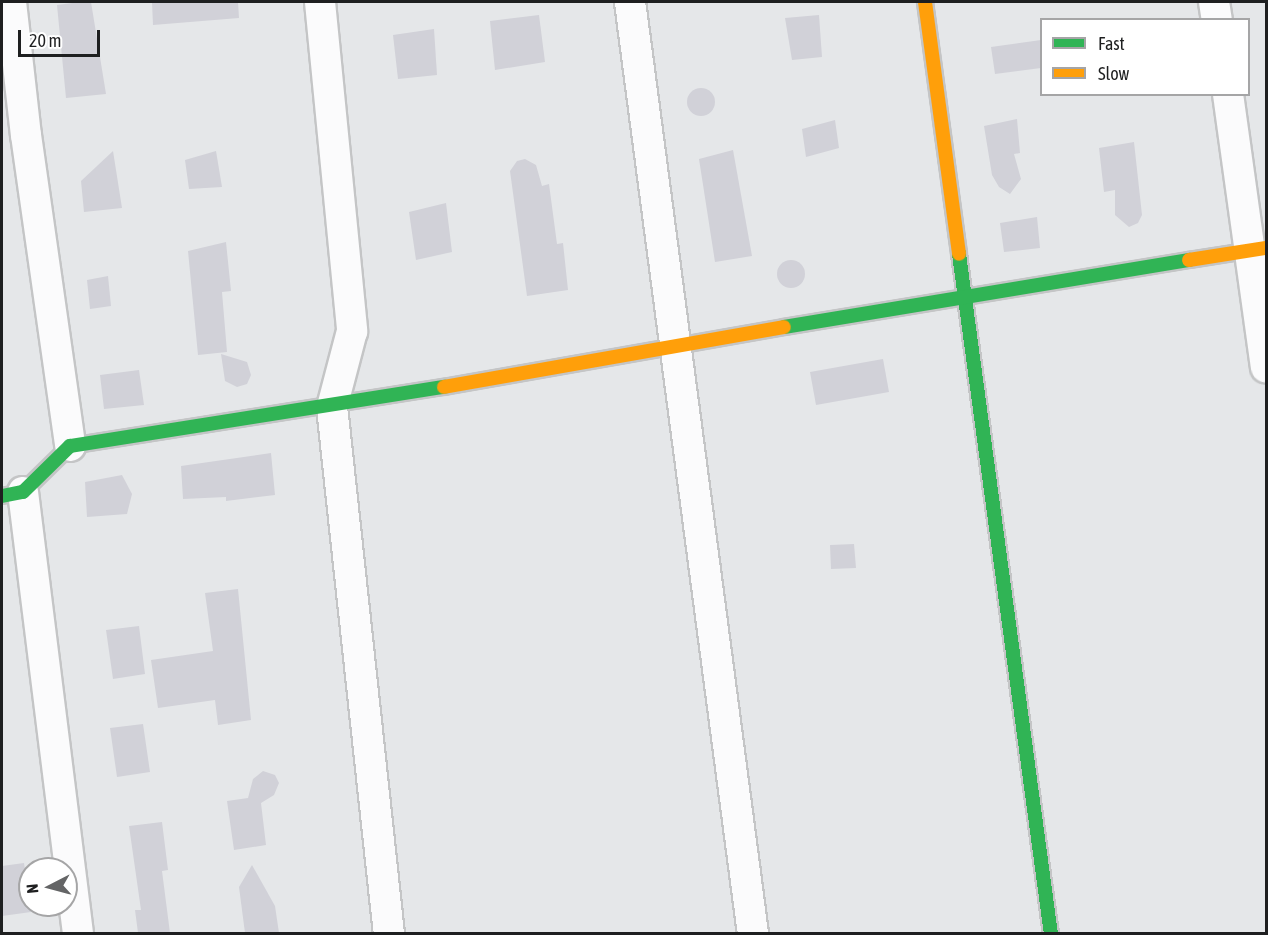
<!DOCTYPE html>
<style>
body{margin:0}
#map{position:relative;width:1268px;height:935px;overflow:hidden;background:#e5e7e9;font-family:"Asap Condensed",sans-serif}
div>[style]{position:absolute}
.building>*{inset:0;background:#d1d1d8}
.round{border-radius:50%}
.roads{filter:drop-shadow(2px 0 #c4c5c6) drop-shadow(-2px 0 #c4c5c6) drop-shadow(0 2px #c4c5c6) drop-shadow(0 -2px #c4c5c6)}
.street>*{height:30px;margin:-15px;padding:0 15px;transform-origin:15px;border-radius:15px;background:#fbfbfc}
.fast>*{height:14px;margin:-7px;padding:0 7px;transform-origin:7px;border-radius:7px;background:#30b455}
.slow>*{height:14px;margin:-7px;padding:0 7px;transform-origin:7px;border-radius:7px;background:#ff9f0a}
span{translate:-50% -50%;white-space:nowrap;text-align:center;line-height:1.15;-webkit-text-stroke:5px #fff;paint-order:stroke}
.frame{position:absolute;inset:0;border:3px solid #1e1f20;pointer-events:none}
.legend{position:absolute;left:1040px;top:18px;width:210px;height:78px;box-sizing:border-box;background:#fff;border:2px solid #a5a5a6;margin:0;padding:8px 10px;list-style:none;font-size:18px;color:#1e1f20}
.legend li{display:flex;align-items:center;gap:12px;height:30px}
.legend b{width:30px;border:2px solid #a5a5a6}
.north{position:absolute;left:18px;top:857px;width:60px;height:60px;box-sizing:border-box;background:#fff;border:2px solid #a5a5a6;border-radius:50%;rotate:264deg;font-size:16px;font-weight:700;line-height:24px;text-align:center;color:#1e1f20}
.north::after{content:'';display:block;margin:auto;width:21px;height:27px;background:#646566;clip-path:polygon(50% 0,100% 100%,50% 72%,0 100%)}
.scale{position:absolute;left:18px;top:30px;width:82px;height:27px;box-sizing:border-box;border:3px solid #1e1f20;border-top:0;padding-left:8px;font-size:18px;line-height:21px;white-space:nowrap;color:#1e1f20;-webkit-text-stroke:4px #fff;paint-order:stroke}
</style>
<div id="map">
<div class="building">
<div style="clip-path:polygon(80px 2px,91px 2px,106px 94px,66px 98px,57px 5px)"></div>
<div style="clip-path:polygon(152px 2px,238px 2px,239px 18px,153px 25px)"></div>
<div style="clip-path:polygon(539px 15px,545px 62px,495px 70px,490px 21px)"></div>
<div style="clip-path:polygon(819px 15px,822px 57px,792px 60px,785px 18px)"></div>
<div style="clip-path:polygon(434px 29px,437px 75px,398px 79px,393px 35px)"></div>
<div style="clip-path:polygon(1041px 40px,1041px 68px,995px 74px,991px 47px)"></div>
<div class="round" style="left:687px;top:88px;width:28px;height:28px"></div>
<div style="clip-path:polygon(1017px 119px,1020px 153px,1014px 154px,1021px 179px,1010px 194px,999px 187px,992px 175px,984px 126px)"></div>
<div style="clip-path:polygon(835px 120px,839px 148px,806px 157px,802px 129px)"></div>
<div style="clip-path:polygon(1134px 142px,1142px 215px,1138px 223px,1129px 227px,1115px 215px,1115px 190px,1104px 192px,1099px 148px)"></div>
<div style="clip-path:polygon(733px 150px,752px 256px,715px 262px,699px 159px)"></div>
<div style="clip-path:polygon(113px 151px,122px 208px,84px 212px,81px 181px)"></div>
<div style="clip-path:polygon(216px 151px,222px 187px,189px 189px,185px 160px)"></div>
<div style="clip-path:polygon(525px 159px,536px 165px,542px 186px,549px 184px,557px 244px,563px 243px,568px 290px,527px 296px,510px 171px,517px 161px)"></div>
<div style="clip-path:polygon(446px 203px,452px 252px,416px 260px,409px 212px)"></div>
<div style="clip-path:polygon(1037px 217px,1040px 248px,1004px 252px,1000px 223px)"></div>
<div style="clip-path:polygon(226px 242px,231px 291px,222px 292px,227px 352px,198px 355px,188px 251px)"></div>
<div class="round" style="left:777px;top:260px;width:28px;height:28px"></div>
<div style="clip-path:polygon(108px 276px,111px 306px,90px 309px,87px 280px)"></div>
<div style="clip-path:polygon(221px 354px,247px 362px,251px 375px,247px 384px,237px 387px,225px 381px)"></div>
<div style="clip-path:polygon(883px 359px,889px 392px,816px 405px,810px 372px)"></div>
<div style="clip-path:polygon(139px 370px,144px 405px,104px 409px,100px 375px)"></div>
<div style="clip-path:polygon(271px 453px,275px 495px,226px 501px,226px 497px,183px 499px,181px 466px)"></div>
<div style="clip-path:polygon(122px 475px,132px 494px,127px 514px,87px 517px,85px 482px)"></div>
<div style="clip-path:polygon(854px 544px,856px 568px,831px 569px,830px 545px)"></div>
<div style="clip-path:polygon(238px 589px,251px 720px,218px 725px,215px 700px,158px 708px,151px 660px,213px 651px,205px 593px)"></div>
<div style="clip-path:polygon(139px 626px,145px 674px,113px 679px,106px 630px)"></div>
<div style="clip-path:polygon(143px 724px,150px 772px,117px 777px,110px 728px)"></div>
<div style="clip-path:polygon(263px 771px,275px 775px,279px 783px,274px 795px,261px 803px,266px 845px,234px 850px,227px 801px,248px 798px,253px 779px)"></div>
<div style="clip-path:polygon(162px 822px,168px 870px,162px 871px,170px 933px,138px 933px,135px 910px,141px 910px,129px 826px)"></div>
<div style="clip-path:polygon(24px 863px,31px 912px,2px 916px,2px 866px)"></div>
<div style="clip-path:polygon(252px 865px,275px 906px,279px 933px,245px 933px,239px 887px)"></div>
</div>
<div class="roads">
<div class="street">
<div style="left:11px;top:2px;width:134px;rotate:83.6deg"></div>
<div style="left:26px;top:135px;width:314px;rotate:81.9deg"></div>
<div style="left:320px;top:2px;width:331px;rotate:84.4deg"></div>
<div style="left:352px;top:331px;width:79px;rotate:104.7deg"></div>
<div style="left:332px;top:407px;width:530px;rotate:83.83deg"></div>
<div style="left:630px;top:2px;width:940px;rotate:82.48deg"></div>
<div style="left:1214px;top:2px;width:18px;rotate:81deg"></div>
<div style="left:1228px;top:94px;width:276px;rotate:82.1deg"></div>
<div style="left:23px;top:492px;width:445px;rotate:82.9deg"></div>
</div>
<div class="fast">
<div style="left:959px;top:254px;width:686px;rotate:82.3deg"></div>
<div style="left:784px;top:327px;width:411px;rotate:-9.4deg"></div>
<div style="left:2px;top:496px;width:21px;rotate:-11deg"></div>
<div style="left:23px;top:492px;width:66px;rotate:-44.4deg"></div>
<div style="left:70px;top:446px;width:379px;rotate:-9deg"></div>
</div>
<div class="slow">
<div style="left:925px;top:2px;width:254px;rotate:82.3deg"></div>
<div style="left:1189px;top:260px;width:78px;rotate:-8.9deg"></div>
<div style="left:444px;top:387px;width:345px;rotate:-10deg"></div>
</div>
</div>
<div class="frame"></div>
<ul class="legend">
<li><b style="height:8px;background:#30b455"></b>Fast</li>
<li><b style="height:8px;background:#ff9f0a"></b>Slow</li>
</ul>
<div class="north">N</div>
<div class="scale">20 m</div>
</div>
